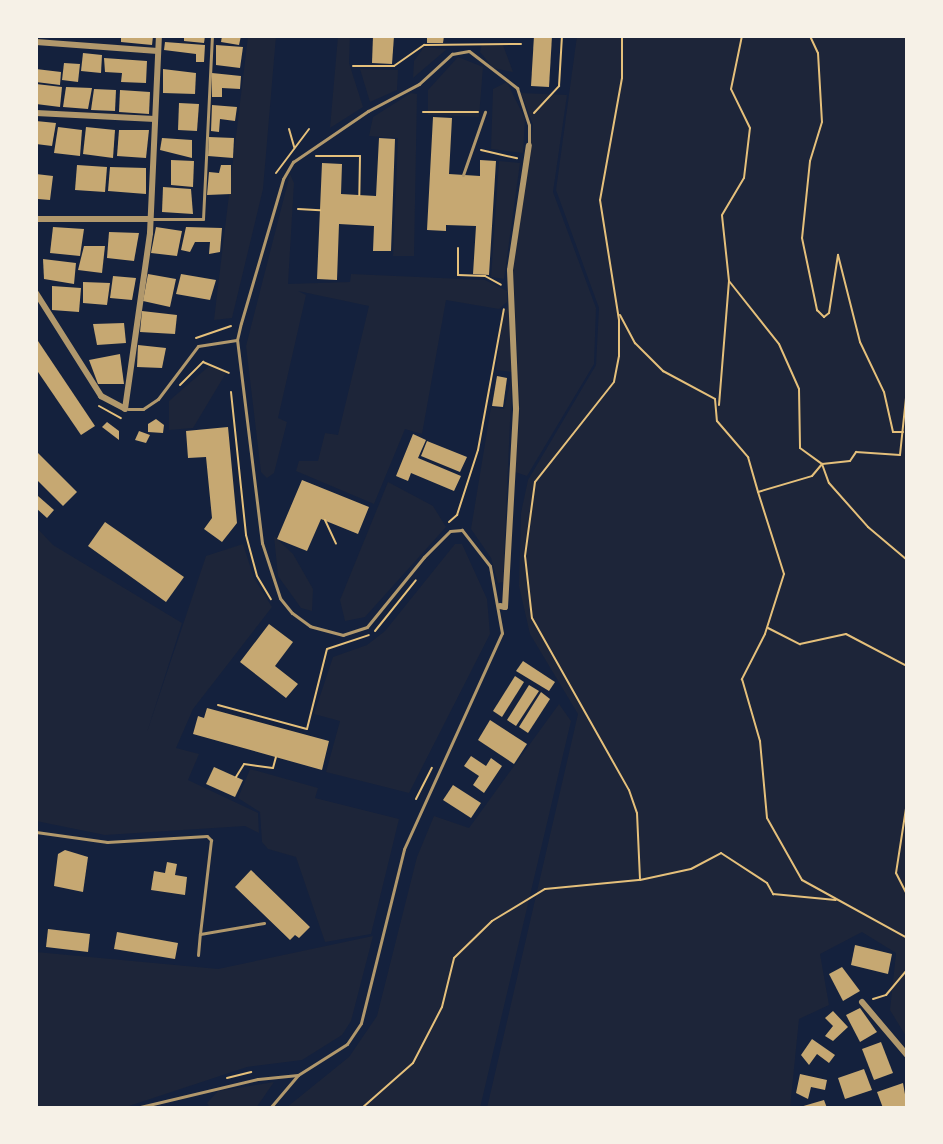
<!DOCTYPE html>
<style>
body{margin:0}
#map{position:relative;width:943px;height:1144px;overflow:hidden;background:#14213d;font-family:Barlow,sans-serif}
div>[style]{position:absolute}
.green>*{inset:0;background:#1d2539}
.building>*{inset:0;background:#c6a872}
.path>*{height:2px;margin:-1px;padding:0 1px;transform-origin:1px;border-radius:1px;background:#e5c07b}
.service>*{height:3px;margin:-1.5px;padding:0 1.5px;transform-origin:1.5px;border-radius:1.5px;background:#b1986c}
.minor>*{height:6px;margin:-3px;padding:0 3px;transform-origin:3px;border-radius:3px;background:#b1986c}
span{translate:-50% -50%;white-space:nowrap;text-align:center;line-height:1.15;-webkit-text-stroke:6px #f6f1e7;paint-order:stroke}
.frame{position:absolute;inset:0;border:38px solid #f6f1e7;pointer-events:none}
</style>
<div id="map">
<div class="green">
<div style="clip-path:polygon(248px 36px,276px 36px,263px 189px,232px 318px,214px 320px)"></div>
<div style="clip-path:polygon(338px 36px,350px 36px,349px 63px,363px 107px,330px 128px)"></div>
<div style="clip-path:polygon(577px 36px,907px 36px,907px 1038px,890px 1010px,896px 953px,862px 932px,820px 954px,829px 1005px,799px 1019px,790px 1108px,487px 1108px,578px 714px,530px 634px,519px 586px,521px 513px,528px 480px,596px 365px,599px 308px,556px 190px)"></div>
<div style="clip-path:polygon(482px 43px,503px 45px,513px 72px,493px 68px,480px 52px)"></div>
<div style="clip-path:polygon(424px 47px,447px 49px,413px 78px,414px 61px)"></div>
<div style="clip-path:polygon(458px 57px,483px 67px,479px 117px,428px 115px,428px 90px)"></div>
<div style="clip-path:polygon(360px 69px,398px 70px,397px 90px,370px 102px)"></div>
<div style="clip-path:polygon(507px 82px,525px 119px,523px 153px,491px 149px,493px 89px)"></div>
<div style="clip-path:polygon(411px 93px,417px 94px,414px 256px,393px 256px,398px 138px,369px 136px,373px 117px)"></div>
<div style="clip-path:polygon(521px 93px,567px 95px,553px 192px,596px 308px,594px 364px,527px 476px,515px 472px,520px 411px,513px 271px,533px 125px)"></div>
<div style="clip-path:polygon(499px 161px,520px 163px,504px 279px,491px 277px)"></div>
<div style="clip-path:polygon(290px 174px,294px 183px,288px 284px,350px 282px,351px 274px,485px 280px,507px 291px,507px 302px,499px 309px,446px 300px,422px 434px,405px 429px,374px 504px,296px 471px,299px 461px,318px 461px,325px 433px,338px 435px,369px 306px,298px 291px,306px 295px,278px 418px,287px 422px,274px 473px,267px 478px,261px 472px,246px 346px)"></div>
<div style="clip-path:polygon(509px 306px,512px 372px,496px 370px,503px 313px)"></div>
<div style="clip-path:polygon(209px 366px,226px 373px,193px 428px,169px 430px,169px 401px)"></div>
<div style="clip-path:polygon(512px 376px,503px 582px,498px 583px,491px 558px,471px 529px,491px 407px,504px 409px)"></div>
<div style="clip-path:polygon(388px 482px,433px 506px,446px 527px,365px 617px,345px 621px,340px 600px)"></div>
<div style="clip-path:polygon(36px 527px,53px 545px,182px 623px,147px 732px,206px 556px,243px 544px,254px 578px,272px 607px,193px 709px,176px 748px,199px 754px,188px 780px,258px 813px,259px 833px,245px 826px,105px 835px,36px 821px)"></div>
<div style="clip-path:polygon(274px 536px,293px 554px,313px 589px,312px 611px,301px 608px,278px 576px)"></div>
<div style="clip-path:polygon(455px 544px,462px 544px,487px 599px,490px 634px,409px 793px,326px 772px,340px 721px,314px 714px,333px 657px,367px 645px,385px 631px)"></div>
<div style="clip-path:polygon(559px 704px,571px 721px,480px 1108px,286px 1108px,349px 1057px,377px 1016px,417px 857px,434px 816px,469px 828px)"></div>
<div style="clip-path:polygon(250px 769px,318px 788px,315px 798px,399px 819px,371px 934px,325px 942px,296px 857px,268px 849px,262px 842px,260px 812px,238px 798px)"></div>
<div style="clip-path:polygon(373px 936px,351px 1021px,342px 1035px,302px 1060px,247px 1067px,123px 1108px,36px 1108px,36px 952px,218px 969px)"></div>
<div style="clip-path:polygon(274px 1082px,256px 1108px,210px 1108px,207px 1103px,218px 1091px)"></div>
</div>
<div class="building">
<div style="clip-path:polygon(121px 36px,153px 36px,152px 45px,121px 42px)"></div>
<div style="clip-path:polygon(184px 36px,205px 36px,204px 43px,184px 41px)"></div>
<div style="clip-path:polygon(222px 36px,241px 36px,239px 45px,221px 42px)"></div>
<div style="clip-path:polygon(373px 36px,394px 36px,392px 64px,372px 63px)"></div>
<div style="clip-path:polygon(427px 36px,444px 36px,443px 43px,427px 43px)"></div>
<div style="clip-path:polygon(534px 36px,552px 36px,549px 87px,531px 86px)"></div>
<div style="clip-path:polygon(165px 42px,205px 45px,204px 62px,196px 62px,196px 54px,164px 50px)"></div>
<div style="clip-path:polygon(216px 45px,243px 47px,240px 68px,216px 65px)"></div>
<div style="clip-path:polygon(83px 53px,102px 55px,101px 73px,81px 71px)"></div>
<div style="clip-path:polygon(104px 58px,147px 61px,146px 83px,121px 82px,122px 73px,105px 72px)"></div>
<div style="clip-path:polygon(64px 63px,80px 64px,78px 82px,62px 80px)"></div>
<div style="clip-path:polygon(36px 69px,61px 72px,60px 85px,36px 82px)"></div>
<div style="clip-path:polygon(163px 69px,196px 73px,195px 94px,163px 93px)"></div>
<div style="clip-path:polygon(212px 73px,241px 76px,240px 89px,222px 88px,222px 97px,212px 97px)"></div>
<div style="clip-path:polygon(36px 84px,62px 87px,60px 107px,36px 104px)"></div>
<div style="clip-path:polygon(66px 87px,92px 88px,88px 109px,63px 107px)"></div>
<div style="clip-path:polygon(94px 89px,116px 90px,115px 111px,91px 110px)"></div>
<div style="clip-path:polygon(120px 90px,150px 92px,149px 114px,119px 112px)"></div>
<div style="clip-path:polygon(179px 103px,199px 104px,197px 131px,178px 130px)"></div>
<div style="clip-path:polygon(212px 105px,237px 107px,235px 121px,220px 119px,219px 132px,211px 131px)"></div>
<div style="clip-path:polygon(433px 117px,452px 118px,449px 174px,480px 176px,480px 160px,496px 161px,489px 275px,473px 274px,476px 226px,446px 225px,446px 231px,427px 230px)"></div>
<div style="clip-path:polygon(36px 121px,56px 123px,52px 146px,36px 144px)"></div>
<div style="clip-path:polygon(58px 127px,82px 130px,80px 156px,54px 153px)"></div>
<div style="clip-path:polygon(86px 127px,115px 130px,113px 158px,83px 154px)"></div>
<div style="clip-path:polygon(119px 130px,149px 130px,146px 158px,117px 156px)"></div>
<div style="clip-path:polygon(209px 137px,234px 138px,233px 158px,208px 156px)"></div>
<div style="clip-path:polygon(162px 138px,192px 140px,192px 158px,160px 150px)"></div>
<div style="clip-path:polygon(379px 138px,395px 139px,391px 251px,373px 251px,374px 226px,339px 224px,337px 280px,317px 279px,322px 163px,342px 164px,341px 194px,376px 196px)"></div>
<div style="clip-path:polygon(171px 160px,194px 161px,193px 187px,171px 185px)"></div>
<div style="clip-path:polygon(77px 165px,107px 167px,105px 192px,75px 190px)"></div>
<div style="clip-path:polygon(221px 165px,231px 165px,231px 194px,207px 195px,209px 172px,219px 173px)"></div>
<div style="clip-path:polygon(110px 167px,146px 168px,146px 194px,108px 191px)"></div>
<div style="clip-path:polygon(36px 174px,53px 176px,50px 200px,38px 199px)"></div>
<div style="clip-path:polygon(163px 187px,191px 189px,193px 214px,162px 212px)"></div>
<div style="clip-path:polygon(53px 227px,84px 229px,80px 256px,50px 253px)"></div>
<div style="clip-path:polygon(156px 227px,182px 231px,177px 256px,151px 253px)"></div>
<div style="clip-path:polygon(186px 227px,222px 228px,220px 252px,209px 254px,210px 242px,195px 242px,190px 252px,181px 250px)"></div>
<div style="clip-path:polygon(109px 232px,139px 233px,134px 261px,107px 258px)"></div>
<div style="clip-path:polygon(84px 246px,105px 246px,102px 273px,78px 270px)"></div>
<div style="clip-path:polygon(43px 259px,76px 263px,74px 284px,44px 279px)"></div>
<div style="clip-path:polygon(148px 274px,176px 279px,170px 307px,143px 301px)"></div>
<div style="clip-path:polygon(181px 274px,216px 280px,210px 300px,176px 294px)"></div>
<div style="clip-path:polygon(113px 276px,136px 278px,132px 300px,110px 298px)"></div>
<div style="clip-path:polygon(83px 282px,110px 283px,107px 305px,83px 303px)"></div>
<div style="clip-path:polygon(52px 286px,81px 288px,79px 312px,52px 310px)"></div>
<div style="clip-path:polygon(142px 311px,177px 315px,175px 334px,140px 332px)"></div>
<div style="clip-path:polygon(124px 323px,126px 343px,97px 345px,93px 324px)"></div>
<div style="clip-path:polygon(36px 338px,95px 426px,81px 435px,36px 369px)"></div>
<div style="clip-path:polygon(138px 345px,166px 348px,162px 368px,137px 367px)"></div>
<div style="clip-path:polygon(120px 354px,124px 384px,98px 384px,89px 360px)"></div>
<div style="clip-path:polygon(497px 376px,507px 378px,503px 407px,492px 406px)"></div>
<div style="clip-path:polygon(156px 419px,164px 425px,163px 433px,148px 432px,148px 424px)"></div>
<div style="clip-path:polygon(107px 422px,119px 431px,119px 440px,102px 427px)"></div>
<div style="clip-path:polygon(228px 427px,237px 523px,222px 542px,204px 529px,212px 518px,206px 457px,188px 458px,186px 431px)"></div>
<div style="clip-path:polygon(139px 431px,150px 435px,146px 443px,135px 440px)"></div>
<div style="clip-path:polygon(413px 434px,426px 440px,418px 458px,461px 476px,454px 491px,411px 473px,408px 481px,396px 476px)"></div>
<div style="clip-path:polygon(427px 441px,467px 457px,460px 472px,421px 456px)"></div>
<div style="clip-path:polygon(36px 451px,77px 492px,63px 506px,36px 479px)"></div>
<div style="clip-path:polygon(302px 480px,369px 507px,358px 534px,321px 519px,307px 551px,277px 539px)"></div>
<div style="clip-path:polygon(38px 496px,54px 510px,47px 518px,36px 508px)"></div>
<div style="clip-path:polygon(105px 522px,184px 577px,166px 602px,88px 546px)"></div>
<div style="clip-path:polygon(269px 624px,293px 642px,275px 666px,298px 684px,286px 698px,240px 662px)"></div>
<div style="clip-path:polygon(523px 661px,555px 682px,549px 691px,516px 671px)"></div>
<div style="clip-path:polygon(515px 676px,524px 682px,502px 717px,493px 711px)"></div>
<div style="clip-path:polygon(529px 685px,539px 691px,516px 726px,507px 720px)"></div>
<div style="clip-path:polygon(541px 692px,550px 699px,528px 733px,519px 727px)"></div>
<div style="clip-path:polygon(207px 708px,329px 741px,322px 770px,193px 734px,198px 716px,204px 718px)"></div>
<div style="clip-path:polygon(490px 720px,527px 744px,514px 764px,478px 740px)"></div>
<div style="clip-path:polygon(471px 756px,486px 766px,491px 758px,502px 766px,484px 793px,473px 785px,479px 776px,464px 766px)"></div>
<div style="clip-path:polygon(214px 767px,243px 780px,235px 797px,206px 784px)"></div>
<div style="clip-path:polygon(453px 785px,481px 803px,471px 818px,443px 800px)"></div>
<div style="clip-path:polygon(65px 850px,88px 857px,83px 892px,54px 886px,58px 854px)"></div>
<div style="clip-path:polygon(167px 862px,177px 864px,175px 875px,187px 877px,185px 895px,151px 890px,154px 871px,165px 873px)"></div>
<div style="clip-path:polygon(251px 870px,310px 927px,299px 938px,295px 935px,290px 940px,235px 887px)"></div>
<div style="clip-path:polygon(48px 929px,90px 934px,88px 952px,46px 947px)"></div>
<div style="clip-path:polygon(117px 932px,178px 943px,175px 959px,114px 949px)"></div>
<div style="clip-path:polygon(855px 945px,892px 954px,888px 974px,851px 965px)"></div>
<div style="clip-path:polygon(842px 967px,860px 991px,843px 1001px,829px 974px)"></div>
<div style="clip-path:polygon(860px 1008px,877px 1032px,860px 1042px,846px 1015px)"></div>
<div style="clip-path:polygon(833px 1011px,848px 1027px,833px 1041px,825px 1036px,833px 1026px,825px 1018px)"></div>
<div style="clip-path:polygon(812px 1039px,835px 1055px,829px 1063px,817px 1054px,809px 1065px,801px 1055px)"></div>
<div style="clip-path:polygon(881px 1042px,893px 1073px,874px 1080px,862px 1049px)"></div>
<div style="clip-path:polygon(864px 1069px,872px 1090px,845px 1099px,838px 1078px)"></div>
<div style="clip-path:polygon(800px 1074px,827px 1080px,825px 1090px,811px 1087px,808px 1099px,796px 1093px)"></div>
<div style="clip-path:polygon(903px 1083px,907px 1106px,883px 1108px,877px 1092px)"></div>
<div style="clip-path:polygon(824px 1100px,827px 1108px,800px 1108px,800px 1107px)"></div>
</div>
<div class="path">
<div style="left:622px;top:36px;width:42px;rotate:90deg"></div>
<div style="left:622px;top:78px;width:124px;rotate:100.2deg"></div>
<div style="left:600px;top:200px;width:121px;rotate:81deg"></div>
<div style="left:619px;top:320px;width:36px;rotate:90deg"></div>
<div style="left:619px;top:356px;width:26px;rotate:101deg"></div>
<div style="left:614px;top:382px;width:127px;rotate:128.3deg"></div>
<div style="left:535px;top:482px;width:75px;rotate:97.7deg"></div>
<div style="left:525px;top:556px;width:62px;rotate:83.6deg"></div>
<div style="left:532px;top:618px;width:197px;rotate:60.6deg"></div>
<div style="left:629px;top:790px;width:24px;rotate:71deg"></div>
<div style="left:637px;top:813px;width:67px;rotate:87.4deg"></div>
<div style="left:640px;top:880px;width:52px;rotate:-12.2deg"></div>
<div style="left:691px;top:869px;width:34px;rotate:-28deg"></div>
<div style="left:721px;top:853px;width:55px;rotate:33.1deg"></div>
<div style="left:767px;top:883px;width:13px;rotate:61deg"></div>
<div style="left:773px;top:894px;width:63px;rotate:5.4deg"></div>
<div style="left:810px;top:36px;width:19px;rotate:65deg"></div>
<div style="left:818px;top:53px;width:69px;rotate:86.7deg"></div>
<div style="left:822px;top:122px;width:41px;rotate:107.1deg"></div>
<div style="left:810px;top:161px;width:77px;rotate:95.9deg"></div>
<div style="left:802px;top:238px;width:74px;rotate:78.2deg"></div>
<div style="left:817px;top:310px;width:10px;rotate:45deg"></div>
<div style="left:824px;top:317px;width:6px;rotate:-39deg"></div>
<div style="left:829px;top:313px;width:59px;rotate:-81.2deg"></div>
<div style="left:838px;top:255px;width:90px;rotate:75.8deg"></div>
<div style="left:860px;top:342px;width:55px;rotate:64.4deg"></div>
<div style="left:884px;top:392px;width:41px;rotate:77.3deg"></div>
<div style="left:893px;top:432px;width:10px"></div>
<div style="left:353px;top:66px;width:41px"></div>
<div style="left:394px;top:66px;width:37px;rotate:-35deg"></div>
<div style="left:424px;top:45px;width:97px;rotate:-0.6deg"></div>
<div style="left:423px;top:112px;width:55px"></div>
<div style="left:534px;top:113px;width:37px;rotate:-47deg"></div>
<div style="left:559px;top:86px;width:50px;rotate:-86.6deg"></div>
<div style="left:289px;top:129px;width:19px;rotate:74deg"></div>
<div style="left:481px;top:150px;width:37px;rotate:13deg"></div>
<div style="left:316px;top:156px;width:44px"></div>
<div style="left:360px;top:156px;width:39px;rotate:91deg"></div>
<div style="left:276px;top:173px;width:55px;rotate:-53.1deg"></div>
<div style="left:298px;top:209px;width:22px;rotate:3deg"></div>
<div style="left:458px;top:248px;width:27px;rotate:90deg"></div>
<div style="left:458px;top:275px;width:27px;rotate:2deg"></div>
<div style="left:485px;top:276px;width:18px;rotate:29deg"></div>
<div style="left:729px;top:281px;width:80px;rotate:51.6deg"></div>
<div style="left:779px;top:344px;width:49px;rotate:66deg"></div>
<div style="left:799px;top:389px;width:59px;rotate:89deg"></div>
<div style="left:800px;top:448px;width:27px;rotate:36deg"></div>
<div style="left:822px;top:464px;width:20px;rotate:70deg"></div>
<div style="left:829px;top:483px;width:59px;rotate:48.4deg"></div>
<div style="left:868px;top:527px;width:50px;rotate:40.1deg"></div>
<div style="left:906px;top:559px;width:41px;rotate:88.6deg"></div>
<div style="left:620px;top:315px;width:32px;rotate:62deg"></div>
<div style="left:635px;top:343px;width:40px;rotate:45deg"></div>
<div style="left:663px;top:371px;width:59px;rotate:28.3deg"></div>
<div style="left:715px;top:399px;width:22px;rotate:85deg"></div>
<div style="left:717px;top:421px;width:48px;rotate:49.3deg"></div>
<div style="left:748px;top:457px;width:36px;rotate:74deg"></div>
<div style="left:758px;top:492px;width:56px;rotate:-16.5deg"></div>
<div style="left:812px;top:476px;width:16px;rotate:-50deg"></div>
<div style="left:822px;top:464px;width:28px;rotate:-6deg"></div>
<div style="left:850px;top:461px;width:11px;rotate:-56deg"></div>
<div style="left:856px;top:452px;width:44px;rotate:3.9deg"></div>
<div style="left:900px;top:455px;width:67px;rotate:-84deg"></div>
<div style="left:196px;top:338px;width:37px;rotate:-19deg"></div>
<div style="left:180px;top:385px;width:33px;rotate:-45deg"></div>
<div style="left:203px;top:362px;width:28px;rotate:23deg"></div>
<div style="left:231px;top:392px;width:144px;rotate:84deg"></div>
<div style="left:246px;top:535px;width:42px;rotate:75deg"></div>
<div style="left:257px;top:576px;width:27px;rotate:59deg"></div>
<div style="left:719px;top:405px;width:124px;rotate:-85.4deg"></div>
<div style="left:729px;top:281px;width:66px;rotate:-96.1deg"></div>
<div style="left:722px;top:215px;width:43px;rotate:-59.3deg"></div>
<div style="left:744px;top:178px;width:50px;rotate:-83.2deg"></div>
<div style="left:750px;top:128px;width:43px;rotate:-116deg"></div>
<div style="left:731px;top:89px;width:54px;rotate:-78.3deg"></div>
<div style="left:99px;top:406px;width:25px;rotate:29deg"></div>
<div style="left:758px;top:492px;width:86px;rotate:72.4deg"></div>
<div style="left:784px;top:574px;width:63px;rotate:107.6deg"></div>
<div style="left:765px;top:634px;width:51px;rotate:117.1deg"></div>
<div style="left:742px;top:679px;width:65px;rotate:73.8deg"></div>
<div style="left:760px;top:741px;width:77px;rotate:84.8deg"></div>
<div style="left:767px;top:818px;width:71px;rotate:60.6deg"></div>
<div style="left:802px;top:880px;width:120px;rotate:28.9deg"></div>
<div style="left:325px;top:520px;width:26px;rotate:65deg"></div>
<div style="left:449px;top:522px;width:11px;rotate:-41deg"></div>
<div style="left:457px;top:515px;width:68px;rotate:-72.1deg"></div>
<div style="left:478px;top:450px;width:143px;rotate:-79.6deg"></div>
<div style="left:768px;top:628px;width:36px;rotate:27deg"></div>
<div style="left:800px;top:644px;width:47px;rotate:-12.3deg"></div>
<div style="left:846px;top:634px;width:69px;rotate:27.7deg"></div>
<div style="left:375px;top:631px;width:65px;rotate:-51.2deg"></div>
<div style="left:218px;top:705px;width:92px;rotate:15.1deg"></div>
<div style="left:307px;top:729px;width:82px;rotate:-76deg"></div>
<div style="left:327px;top:649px;width:44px;rotate:-18.4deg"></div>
<div style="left:236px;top:777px;width:15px;rotate:-58deg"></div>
<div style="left:244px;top:764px;width:29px;rotate:8deg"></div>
<div style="left:273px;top:768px;width:11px;rotate:-75deg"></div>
<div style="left:416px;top:799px;width:35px;rotate:-63deg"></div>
<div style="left:907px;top:802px;width:72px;rotate:98.8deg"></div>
<div style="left:896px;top:873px;width:25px;rotate:63deg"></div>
<div style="left:873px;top:999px;width:14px;rotate:-17deg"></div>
<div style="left:886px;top:995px;width:33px;rotate:-50deg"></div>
<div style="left:227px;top:1078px;width:25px;rotate:-14deg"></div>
<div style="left:362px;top:1108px;width:68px;rotate:-41.4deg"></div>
<div style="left:413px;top:1063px;width:63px;rotate:-62.6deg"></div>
<div style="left:442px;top:1007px;width:50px;rotate:-76.2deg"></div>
<div style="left:454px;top:958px;width:53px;rotate:-44.2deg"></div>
<div style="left:492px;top:921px;width:62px;rotate:-31.1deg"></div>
<div style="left:545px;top:889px;width:94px;rotate:-5.5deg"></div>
</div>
<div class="service">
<div style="left:463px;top:175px;width:67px;rotate:-70.8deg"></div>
<div style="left:150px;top:219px;width:53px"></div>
<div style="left:203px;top:219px;width:183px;rotate:-87.2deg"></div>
<div style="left:128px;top:409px;width:15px"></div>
<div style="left:143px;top:409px;width:18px;rotate:-34deg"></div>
<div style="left:158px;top:399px;width:66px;rotate:-53deg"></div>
<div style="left:198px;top:346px;width:39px;rotate:-9deg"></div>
<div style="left:36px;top:832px;width:72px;rotate:8deg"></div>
<div style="left:107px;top:842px;width:100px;rotate:-3.4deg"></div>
<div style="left:207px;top:836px;width:6px;rotate:45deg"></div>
<div style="left:211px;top:840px;width:95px;rotate:96.7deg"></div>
<div style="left:200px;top:934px;width:65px;rotate:-9.8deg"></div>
<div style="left:198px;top:955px;width:21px;rotate:-85deg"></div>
<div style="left:136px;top:1108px;width:125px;rotate:-13.4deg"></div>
<div style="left:258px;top:1079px;width:40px;rotate:-5.7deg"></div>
<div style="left:270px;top:1108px;width:43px;rotate:-49.7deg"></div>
<div style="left:298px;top:1075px;width:58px;rotate:-32.3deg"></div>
<div style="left:347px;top:1044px;width:25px;rotate:-56deg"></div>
<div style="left:361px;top:1023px;width:179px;rotate:-76.1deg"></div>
<div style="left:404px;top:849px;width:237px;rotate:-65.6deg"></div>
<div style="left:502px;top:633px;width:68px;rotate:-100.2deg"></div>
<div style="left:490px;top:566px;width:46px;rotate:-127.9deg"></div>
<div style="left:462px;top:530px;width:12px;rotate:175deg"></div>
<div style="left:450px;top:531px;width:37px;rotate:135deg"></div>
<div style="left:424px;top:557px;width:90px;rotate:129.2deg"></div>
<div style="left:367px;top:627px;width:25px;rotate:162deg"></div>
<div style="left:343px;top:635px;width:34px;rotate:-165deg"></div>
<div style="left:310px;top:626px;width:22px;rotate:-144deg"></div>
<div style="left:292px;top:613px;width:19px;rotate:-129deg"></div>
<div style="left:280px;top:598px;width:58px;rotate:-108.1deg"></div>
<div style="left:262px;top:543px;width:205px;rotate:-97deg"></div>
<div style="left:237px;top:340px;width:17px;rotate:-77deg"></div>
<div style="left:241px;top:323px;width:150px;rotate:-73.7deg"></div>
<div style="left:283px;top:179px;width:20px;rotate:-60deg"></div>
<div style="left:293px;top:162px;width:91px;rotate:-34.2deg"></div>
<div style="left:368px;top:111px;width:58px;rotate:-27.9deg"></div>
<div style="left:419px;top:84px;width:45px;rotate:-42.3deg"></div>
<div style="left:452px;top:54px;width:17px;rotate:-10deg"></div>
<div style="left:469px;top:51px;width:61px;rotate:37.6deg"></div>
<div style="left:517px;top:88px;width:39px;rotate:72deg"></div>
<div style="left:529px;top:125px;width:20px;rotate:90deg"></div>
</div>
<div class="minor">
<div style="left:36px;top:42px;width:122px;rotate:4.2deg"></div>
<div style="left:36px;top:113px;width:119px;rotate:2.9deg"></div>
<div style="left:36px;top:219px;width:114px"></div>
<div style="left:36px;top:293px;width:122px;rotate:57.7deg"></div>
<div style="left:101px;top:396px;width:27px;rotate:28deg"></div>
<div style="left:125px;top:409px;width:178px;rotate:-81.9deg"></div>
<div style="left:150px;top:233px;width:197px;rotate:-87.4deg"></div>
<div style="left:500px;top:606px;width:5px;rotate:11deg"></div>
<div style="left:505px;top:607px;width:199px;rotate:-86.8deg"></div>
<div style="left:516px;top:408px;width:138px;rotate:-92.5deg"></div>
<div style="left:510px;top:270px;width:126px;rotate:-81.4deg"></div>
<div style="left:862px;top:1002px;width:70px;rotate:49.7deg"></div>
</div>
<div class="frame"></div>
</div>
